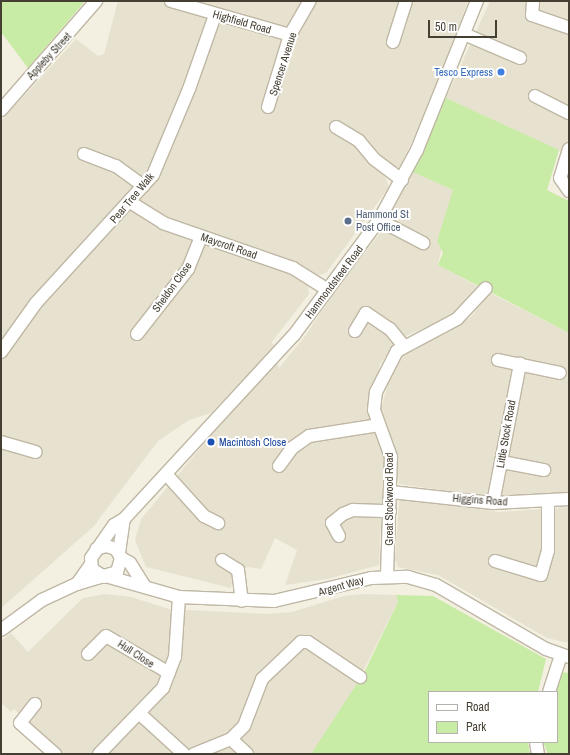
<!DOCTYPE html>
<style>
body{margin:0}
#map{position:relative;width:570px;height:755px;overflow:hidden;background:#f3efe1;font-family:"Archivo Narrow",sans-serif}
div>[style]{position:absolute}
.residential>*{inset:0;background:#e7e1cf}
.green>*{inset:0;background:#c8eca5}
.roads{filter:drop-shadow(1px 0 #bfb7a4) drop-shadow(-1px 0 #bfb7a4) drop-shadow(0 1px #bfb7a4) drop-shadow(0 -1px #bfb7a4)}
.minor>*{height:12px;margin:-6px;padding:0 6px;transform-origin:6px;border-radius:6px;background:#fff}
.dots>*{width:11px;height:11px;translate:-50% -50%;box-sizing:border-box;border:2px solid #fff;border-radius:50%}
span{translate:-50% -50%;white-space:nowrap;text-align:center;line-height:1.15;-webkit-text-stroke:4px #fff;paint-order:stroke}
.street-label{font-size:11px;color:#453e32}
.shop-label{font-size:11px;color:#366cbe}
.right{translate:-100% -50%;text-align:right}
.service-label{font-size:11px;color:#4e5e75}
.left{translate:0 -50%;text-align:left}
.transit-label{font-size:11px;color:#164399}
.frame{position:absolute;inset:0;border:2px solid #453e32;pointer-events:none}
.legend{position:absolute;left:428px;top:691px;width:130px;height:52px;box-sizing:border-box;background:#fff;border:1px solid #b5b2ad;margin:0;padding:5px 7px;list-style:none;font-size:12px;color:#453e32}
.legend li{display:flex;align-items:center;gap:8px;height:20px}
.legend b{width:20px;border:1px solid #b5b2ad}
.scale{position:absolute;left:428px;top:20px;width:69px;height:18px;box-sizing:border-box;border:2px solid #453e32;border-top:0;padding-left:5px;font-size:12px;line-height:14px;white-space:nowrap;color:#453e32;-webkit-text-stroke:3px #fff;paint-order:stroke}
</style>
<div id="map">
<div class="residential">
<div style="clip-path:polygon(118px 1px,468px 1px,434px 94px,400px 167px,388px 167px,384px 175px,389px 186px,387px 190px,326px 273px,318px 275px,308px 285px,309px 294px,271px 343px,276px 346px,211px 413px,189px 420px,158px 441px,93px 527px,1px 608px,1px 121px,76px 39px,98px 56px,104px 54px)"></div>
<div style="clip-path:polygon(490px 1px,569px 1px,569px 155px,446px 98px)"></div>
<div style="clip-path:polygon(413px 172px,453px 190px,438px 265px,479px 287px,452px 316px,408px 335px,393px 346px,380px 364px,369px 404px,370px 417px,384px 454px,379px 565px,327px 579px,285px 585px,297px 550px,275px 538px,261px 569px,248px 567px,233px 574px,231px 588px,146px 567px,135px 540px,141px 519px,223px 421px,277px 363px,279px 368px,306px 335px,335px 290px,381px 232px)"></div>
<div style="clip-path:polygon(490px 293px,569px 333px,569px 493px,484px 496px,399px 484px,394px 445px,380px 413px,392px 370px,409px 349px,449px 332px,471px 317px)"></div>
<div style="clip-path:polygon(409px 499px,500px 512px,569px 507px,569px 643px,547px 638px,438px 575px,398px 567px,395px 559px,399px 500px)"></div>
<div style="clip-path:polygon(105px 594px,131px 597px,169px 609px,268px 614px,292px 612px,344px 596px,364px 594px,396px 595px,398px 602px,346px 705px,311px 754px,61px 754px,14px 709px,11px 712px,1px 703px,1px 641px,11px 633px,28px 652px,83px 598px)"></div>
</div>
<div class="green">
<div style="clip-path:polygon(1px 1px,85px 1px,28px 68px,1px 32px)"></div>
<div style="clip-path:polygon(446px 98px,559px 150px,547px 190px,569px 201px,569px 333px,438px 265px,443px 253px,437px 241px,453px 190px,413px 172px)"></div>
<div style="clip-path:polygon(396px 595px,433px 596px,546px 659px,538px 692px,429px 692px,429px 742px,528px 742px,530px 754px,311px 754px,364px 673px,398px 602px)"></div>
<div style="clip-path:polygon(561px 672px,569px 673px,569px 754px,548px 754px,543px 742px,557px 742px,555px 692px)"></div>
</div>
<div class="roads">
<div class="minor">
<div style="left:171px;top:1px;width:124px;rotate:15.9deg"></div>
<div style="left:533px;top:2px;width:13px;rotate:94deg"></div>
<div style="left:532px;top:15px;width:39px;rotate:19deg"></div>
<div style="left:464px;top:34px;width:61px;rotate:23.2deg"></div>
<div style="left:393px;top:42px;width:43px;rotate:-72.4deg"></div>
<div style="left:535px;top:96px;width:38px;rotate:27deg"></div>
<div style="left:268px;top:107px;width:75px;rotate:-73deg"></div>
<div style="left:290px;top:35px;width:39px;rotate:-60deg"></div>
<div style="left:1px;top:110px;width:145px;rotate:-48.9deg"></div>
<div style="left:336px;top:127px;width:27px;rotate:31deg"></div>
<div style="left:359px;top:141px;width:23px;rotate:50deg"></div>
<div style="left:374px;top:159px;width:35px;rotate:37deg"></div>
<div style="left:569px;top:149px;width:30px;rotate:107deg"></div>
<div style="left:560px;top:178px;width:16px;rotate:55deg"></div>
<div style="left:84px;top:154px;width:34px;rotate:21deg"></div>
<div style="left:116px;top:166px;width:34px;rotate:36deg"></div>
<div style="left:130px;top:202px;width:39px;rotate:32deg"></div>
<div style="left:163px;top:223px;width:138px;rotate:19.1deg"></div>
<div style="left:293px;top:268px;width:41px;rotate:32.2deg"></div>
<div style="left:379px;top:220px;width:50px;rotate:27.6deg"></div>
<div style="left:355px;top:331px;width:21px;rotate:-59deg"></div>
<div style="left:366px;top:313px;width:29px;rotate:34deg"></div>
<div style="left:390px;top:329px;width:21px;rotate:51deg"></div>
<div style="left:137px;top:334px;width:83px;rotate:-51.9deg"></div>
<div style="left:188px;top:269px;width:35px;rotate:-68deg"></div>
<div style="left:1px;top:352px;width:60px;rotate:-54.5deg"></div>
<div style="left:36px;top:303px;width:173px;rotate:-47.6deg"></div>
<div style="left:153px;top:175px;width:93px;rotate:-67.3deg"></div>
<div style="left:189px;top:89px;width:78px;rotate:-70.6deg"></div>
<div style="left:498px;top:360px;width:63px;rotate:11.8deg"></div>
<div style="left:1px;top:442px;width:36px;rotate:16deg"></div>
<div style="left:502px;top:462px;width:43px;rotate:10.8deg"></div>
<div style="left:279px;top:466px;width:22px;rotate:-54deg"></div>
<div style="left:292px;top:448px;width:21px;rotate:-35deg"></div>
<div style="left:309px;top:436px;width:71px;rotate:-8.9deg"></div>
<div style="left:166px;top:474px;width:57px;rotate:47.9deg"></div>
<div style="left:204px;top:516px;width:16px;rotate:27deg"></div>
<div style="left:391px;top:492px;width:103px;rotate:6.2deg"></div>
<div style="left:493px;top:503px;width:76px;rotate:-3deg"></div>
<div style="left:493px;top:503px;width:142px;rotate:-79deg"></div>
<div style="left:339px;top:536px;width:15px;rotate:-118deg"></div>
<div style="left:332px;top:523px;width:14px;rotate:-39deg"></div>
<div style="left:343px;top:514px;width:11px;rotate:-22deg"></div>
<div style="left:353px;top:510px;width:37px;rotate:2deg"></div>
<div style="left:119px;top:553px;width:34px;rotate:-82deg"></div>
<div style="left:121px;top:558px;width:10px;rotate:29deg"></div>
<div style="left:130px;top:563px;width:26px;rotate:58deg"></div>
<div style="left:222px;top:560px;width:19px;rotate:32deg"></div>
<div style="left:238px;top:570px;width:31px;rotate:83deg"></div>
<div style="left:495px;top:561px;width:48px;rotate:16.9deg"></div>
<div style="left:541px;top:575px;width:25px;rotate:-74deg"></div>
<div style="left:548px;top:551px;width:50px;rotate:-90deg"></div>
<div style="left:387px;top:575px;width:118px;rotate:-88.1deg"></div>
<div style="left:391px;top:457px;width:50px;rotate:-109.9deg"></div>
<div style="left:374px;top:410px;width:18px;rotate:-84deg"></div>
<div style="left:376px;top:392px;width:46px;rotate:-62.9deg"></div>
<div style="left:397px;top:351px;width:68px;rotate:-28.1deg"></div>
<div style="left:457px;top:319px;width:42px;rotate:-46.9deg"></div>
<div style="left:104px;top:577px;width:14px;rotate:-146deg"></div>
<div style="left:92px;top:569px;width:11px;rotate:-95deg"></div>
<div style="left:91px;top:558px;width:40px;rotate:-55.1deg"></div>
<div style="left:114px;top:525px;width:12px;rotate:-31deg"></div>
<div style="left:124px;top:519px;width:251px;rotate:-47.3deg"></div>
<div style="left:294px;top:335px;width:143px;rotate:-53.5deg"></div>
<div style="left:379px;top:220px;width:80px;rotate:-61.5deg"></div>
<div style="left:417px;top:150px;width:161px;rotate:-68.1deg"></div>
<div style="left:109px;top:577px;width:73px;rotate:15.9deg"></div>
<div style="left:179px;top:597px;width:95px;rotate:2.4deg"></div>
<div style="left:274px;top:601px;width:100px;rotate:-13.3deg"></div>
<div style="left:371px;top:578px;width:37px;rotate:-2deg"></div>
<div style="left:408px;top:577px;width:29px;rotate:16deg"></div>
<div style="left:436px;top:585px;width:127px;rotate:30.2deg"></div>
<div style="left:546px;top:649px;width:24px;rotate:19deg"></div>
<div style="left:77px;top:584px;width:24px;rotate:-55deg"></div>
<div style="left:1px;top:630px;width:51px;rotate:-36.2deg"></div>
<div style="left:42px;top:600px;width:38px;rotate:-25deg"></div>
<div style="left:77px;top:584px;width:42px;rotate:-16.7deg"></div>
<div style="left:117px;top:572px;width:15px;rotate:-74deg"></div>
<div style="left:121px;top:558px;width:10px;rotate:-119deg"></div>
<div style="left:116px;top:549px;width:10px;rotate:-163deg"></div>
<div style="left:106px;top:546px;width:10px;rotate:163deg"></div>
<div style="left:88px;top:654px;width:25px;rotate:-45deg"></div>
<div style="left:106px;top:636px;width:73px;rotate:30.4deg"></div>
<div style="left:549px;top:692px;width:39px;rotate:-72deg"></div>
<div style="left:35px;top:704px;width:24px;rotate:128deg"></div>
<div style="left:20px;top:723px;width:47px;rotate:41.5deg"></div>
<div style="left:140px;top:714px;width:59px;rotate:42.3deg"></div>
<div style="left:231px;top:739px;width:22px;rotate:43deg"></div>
<div style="left:536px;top:742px;width:12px;rotate:81deg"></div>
<div style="left:99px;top:754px;width:92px;rotate:-45.9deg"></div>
<div style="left:163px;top:688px;width:33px;rotate:-69deg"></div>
<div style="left:175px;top:657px;width:60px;rotate:-86.2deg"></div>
<div style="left:194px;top:754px;width:40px;rotate:-22deg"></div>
<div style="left:231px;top:739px;width:18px;rotate:-45deg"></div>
<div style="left:244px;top:726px;width:50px;rotate:-69deg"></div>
<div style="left:262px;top:679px;width:54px;rotate:-43.5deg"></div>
<div style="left:301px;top:642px;width:7px"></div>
<div style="left:308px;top:642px;width:63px;rotate:33.9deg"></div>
</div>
</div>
<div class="dots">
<div style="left:501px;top:72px;background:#3f7fe0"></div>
<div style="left:348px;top:221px;background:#5c6f8a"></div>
<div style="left:211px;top:442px;background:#1a4fb4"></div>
</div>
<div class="street-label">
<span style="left:242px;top:22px;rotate:16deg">Highfield Road</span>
<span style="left:49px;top:56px;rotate:-47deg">Appleby Street</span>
<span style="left:283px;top:64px;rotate:-72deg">Spencer Avenue</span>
<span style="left:132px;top:198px;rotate:-50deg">Pear Tree Walk</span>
<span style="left:229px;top:246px;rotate:19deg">Maycroft Road</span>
<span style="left:334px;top:282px;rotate:-53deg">Hammondstreet Road</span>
<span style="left:172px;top:287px;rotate:-54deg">Sheldon Close</span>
<span style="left:506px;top:434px;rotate:-80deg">Little Stock Road</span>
<span style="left:389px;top:499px;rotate:-90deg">Great Stockwood Road</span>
<span style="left:480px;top:500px;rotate:4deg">Higgins Road</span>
<span style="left:341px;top:586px;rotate:-16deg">Argent Way</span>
<span style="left:136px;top:654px;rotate:33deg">Hull Close</span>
</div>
<div class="shop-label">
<span class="right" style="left:493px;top:72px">Tesco Express</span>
</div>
<div class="service-label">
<span class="left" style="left:356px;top:221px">Hammond St<br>Post Office</span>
</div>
<div class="transit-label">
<span class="left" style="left:219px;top:442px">Macintosh Close</span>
</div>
<div class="frame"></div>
<ul class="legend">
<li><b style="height:5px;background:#fff"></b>Road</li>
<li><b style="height:11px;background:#c8eca5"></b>Park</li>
</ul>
<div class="scale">50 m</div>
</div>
